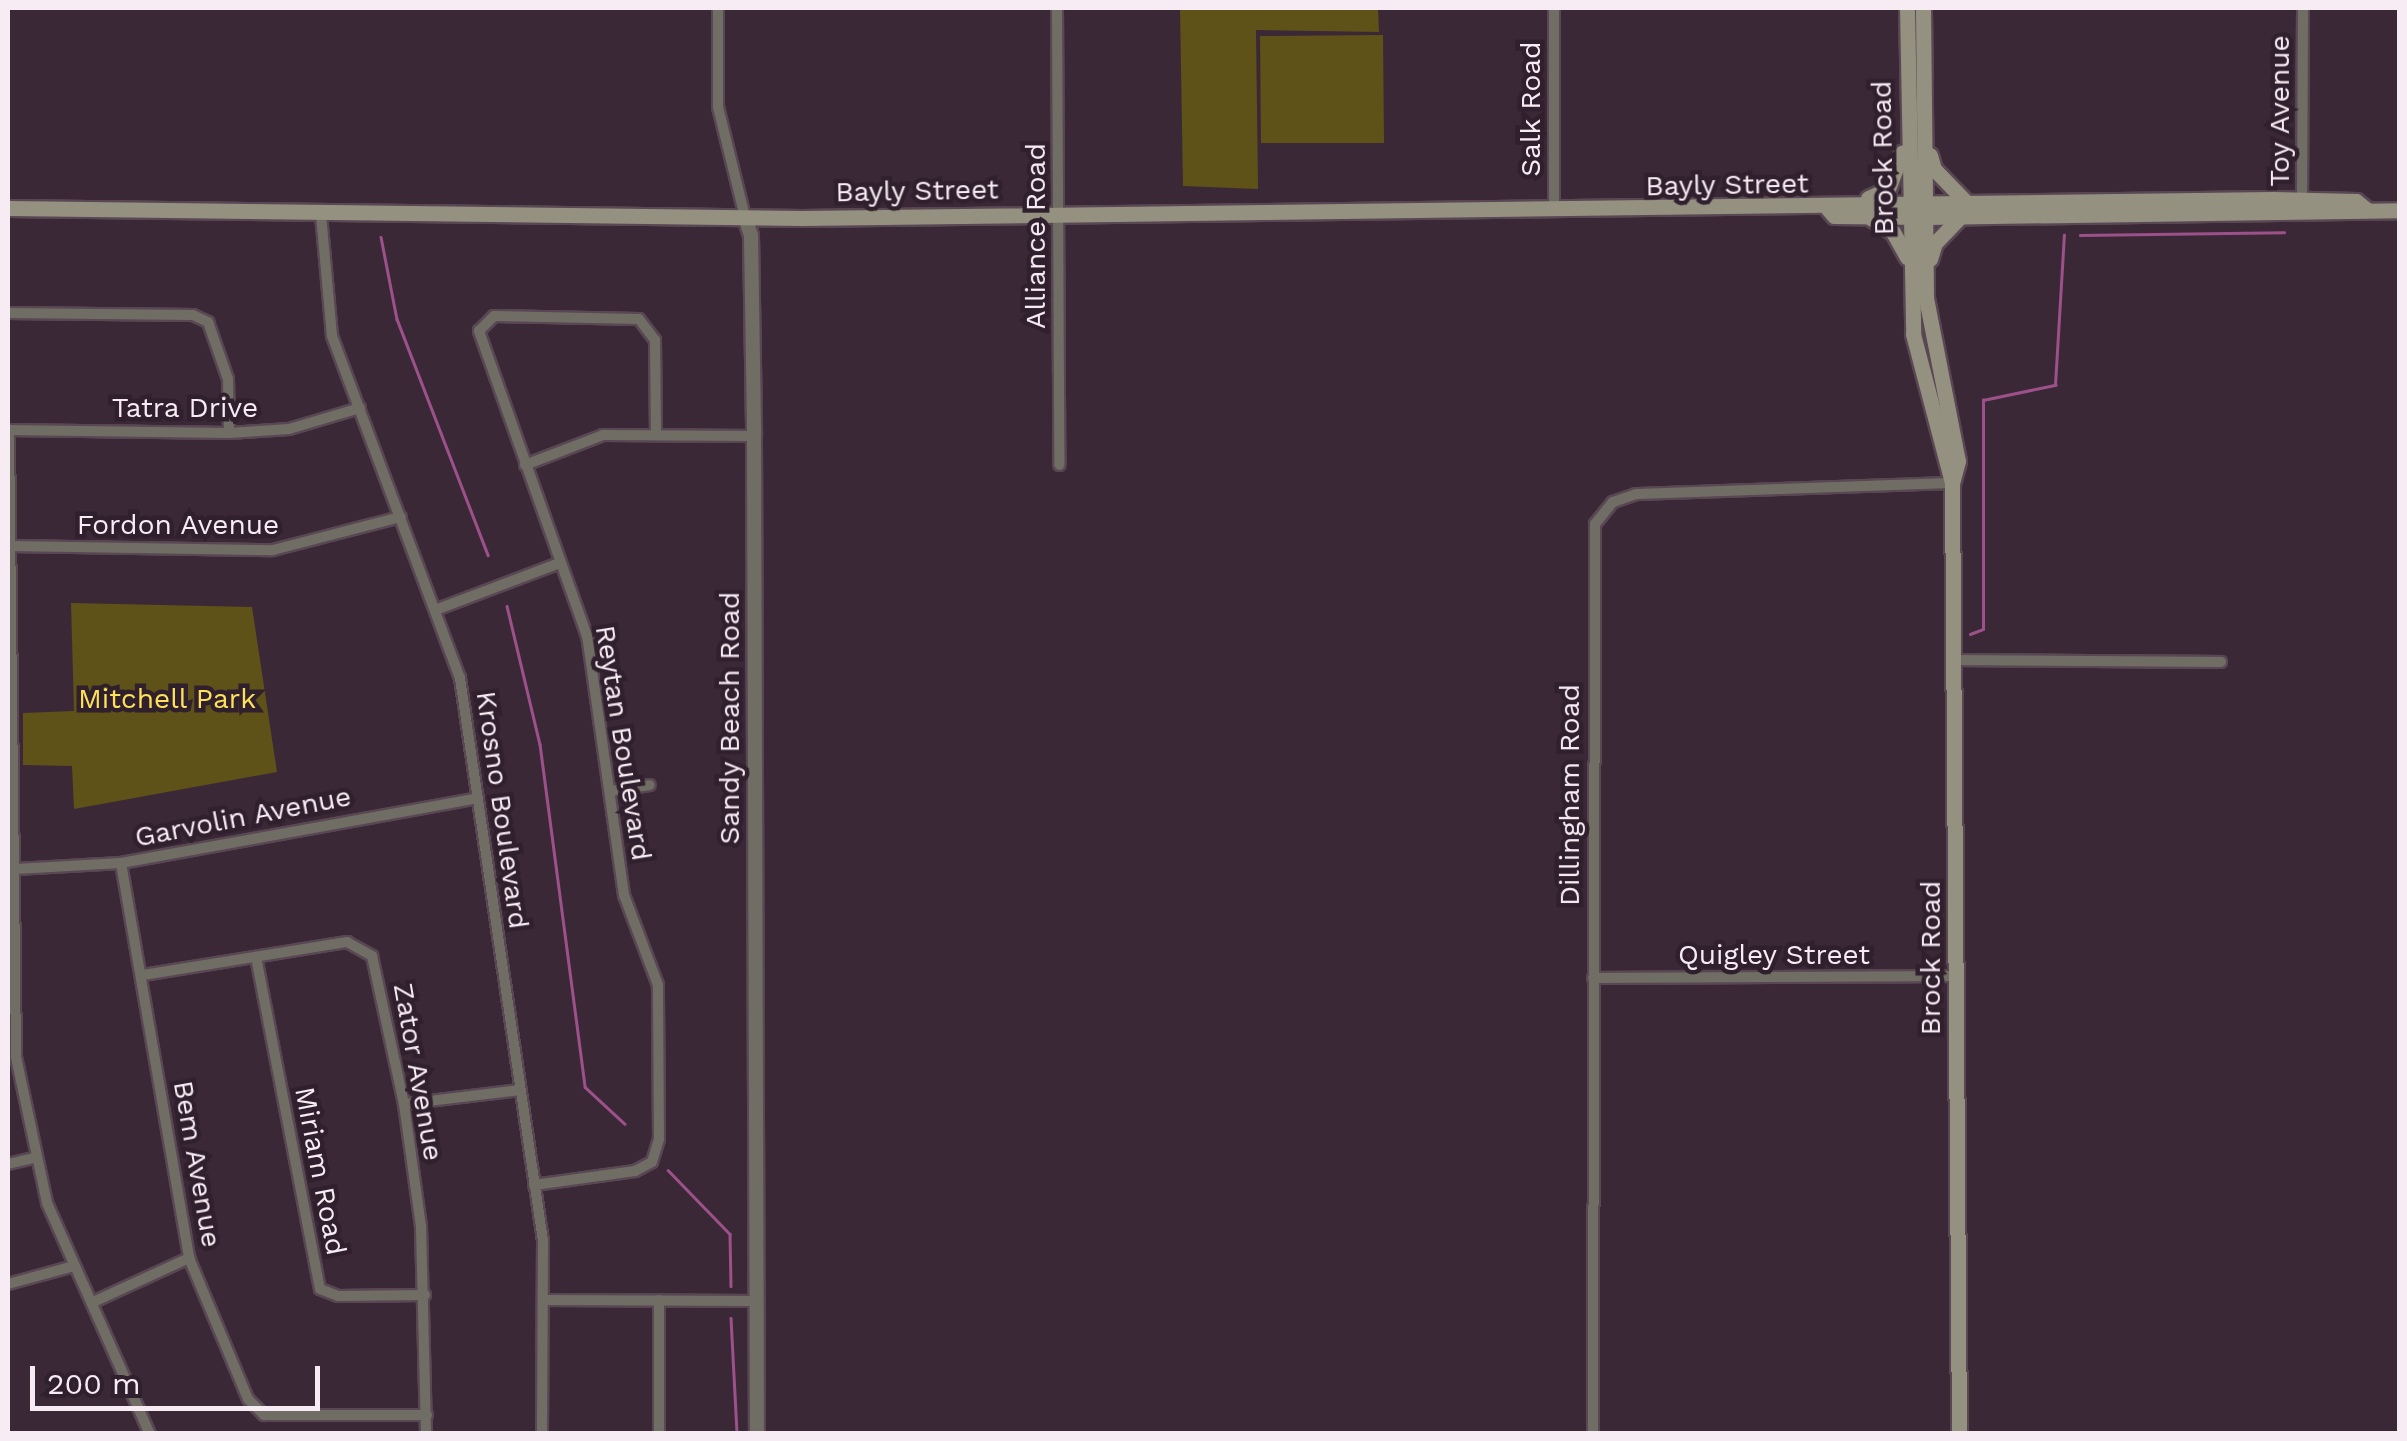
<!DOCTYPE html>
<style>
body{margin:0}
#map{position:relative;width:2407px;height:1441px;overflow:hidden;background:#3b2836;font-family:"Work Sans",sans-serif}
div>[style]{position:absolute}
.green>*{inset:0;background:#5e5218}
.stream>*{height:2.5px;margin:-1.25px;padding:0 1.25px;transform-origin:1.25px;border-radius:1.25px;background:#9d518b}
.roads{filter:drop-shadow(2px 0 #594754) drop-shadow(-2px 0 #594754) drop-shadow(0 2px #594754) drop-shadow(0 -2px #594754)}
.minor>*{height:10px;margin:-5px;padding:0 5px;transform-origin:5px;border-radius:5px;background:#706e64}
.tertiary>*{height:14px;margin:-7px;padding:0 7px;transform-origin:7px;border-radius:7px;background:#706e64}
.secondary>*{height:15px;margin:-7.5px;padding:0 7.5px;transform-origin:7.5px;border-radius:7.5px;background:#949181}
span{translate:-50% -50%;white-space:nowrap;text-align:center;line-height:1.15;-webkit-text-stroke:9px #301f2c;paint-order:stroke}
.street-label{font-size:28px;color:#f8ecf4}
.park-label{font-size:28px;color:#fce159}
.frame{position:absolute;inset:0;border:10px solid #f8ecf4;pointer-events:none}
.scale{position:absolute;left:30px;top:1366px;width:290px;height:45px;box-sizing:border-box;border:5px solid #f8ecf4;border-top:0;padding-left:12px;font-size:30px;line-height:35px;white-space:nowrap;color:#f8ecf4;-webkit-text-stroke:8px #301f2c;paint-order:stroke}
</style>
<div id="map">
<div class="green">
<div style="clip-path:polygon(1180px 8px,1378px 8px,1379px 32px,1256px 30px,1258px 189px,1183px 186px)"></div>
<div style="clip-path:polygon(1383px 35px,1384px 143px,1261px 143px,1260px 36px)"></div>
<div style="clip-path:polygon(71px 603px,252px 607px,277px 772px,74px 809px,72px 766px,23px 765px,23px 713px,74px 711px)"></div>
</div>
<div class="stream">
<div style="left:2080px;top:235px;width:204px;rotate:-0.8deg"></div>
<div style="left:381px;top:237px;width:84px;rotate:79deg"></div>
<div style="left:397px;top:319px;width:253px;rotate:68.9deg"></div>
<div style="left:507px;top:606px;width:142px;rotate:76.6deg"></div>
<div style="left:540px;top:744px;width:346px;rotate:82.5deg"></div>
<div style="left:585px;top:1087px;width:54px;rotate:42.8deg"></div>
<div style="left:1970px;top:634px;width:14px;rotate:-21deg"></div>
<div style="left:1983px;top:629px;width:229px;rotate:-90deg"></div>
<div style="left:1983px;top:400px;width:74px;rotate:-11.8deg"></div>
<div style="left:2055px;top:385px;width:150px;rotate:-86.6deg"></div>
<div style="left:668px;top:1170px;width:89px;rotate:45.9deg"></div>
<div style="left:730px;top:1234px;width:52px;rotate:88.9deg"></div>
<div style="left:731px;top:1318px;width:116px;rotate:87deg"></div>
</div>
<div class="roads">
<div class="minor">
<div style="left:718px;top:8px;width:99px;rotate:90deg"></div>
<div style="left:718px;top:107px;width:113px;rotate:76.2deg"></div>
<div style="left:1057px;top:8px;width:457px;rotate:89.7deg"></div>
<div style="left:1554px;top:8px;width:203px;rotate:90deg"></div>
<div style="left:2302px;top:201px;width:193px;rotate:-89.7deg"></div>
<div style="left:321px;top:215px;width:121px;rotate:84.8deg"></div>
<div style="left:332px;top:336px;width:365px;rotate:69.5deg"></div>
<div style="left:460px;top:678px;width:569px;rotate:81.61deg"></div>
<div style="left:543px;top:1241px;width:193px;rotate:90.3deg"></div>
<div style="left:8px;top:313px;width:185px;rotate:0.6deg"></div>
<div style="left:193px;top:315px;width:17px;rotate:25deg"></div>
<div style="left:208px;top:322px;width:60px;rotate:70.7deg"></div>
<div style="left:228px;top:379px;width:54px;rotate:88.9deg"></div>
<div style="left:8px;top:430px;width:221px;rotate:0.8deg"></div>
<div style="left:229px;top:433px;width:60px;rotate:-3.8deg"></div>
<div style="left:289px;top:429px;width:74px;rotate:-16.5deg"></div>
<div style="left:9px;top:430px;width:627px;rotate:89.36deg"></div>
<div style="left:16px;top:1057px;width:149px;rotate:78deg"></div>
<div style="left:47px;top:1203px;width:253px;rotate:66deg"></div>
<div style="left:525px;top:465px;width:84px;rotate:-21deg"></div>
<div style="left:603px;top:435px;width:151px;rotate:0.4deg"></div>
<div style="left:10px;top:546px;width:263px;rotate:0.9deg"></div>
<div style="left:273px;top:550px;width:132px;rotate:-14.5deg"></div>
<div style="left:438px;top:609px;width:130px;rotate:-20.7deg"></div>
<div style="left:1956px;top:660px;width:265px;rotate:0.4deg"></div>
<div style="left:610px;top:791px;width:40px;rotate:-8.5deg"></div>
<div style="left:121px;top:863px;width:401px;rotate:80.2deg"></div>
<div style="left:189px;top:1258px;width:153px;rotate:67.3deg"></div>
<div style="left:248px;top:1399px;width:23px;rotate:45deg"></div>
<div style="left:264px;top:1415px;width:163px"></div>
<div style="left:16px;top:869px;width:105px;rotate:-3.3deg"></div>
<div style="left:121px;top:863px;width:363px;rotate:-10.3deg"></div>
<div style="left:256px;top:957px;width:338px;rotate:79.1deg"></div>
<div style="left:320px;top:1289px;width:19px;rotate:21deg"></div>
<div style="left:338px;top:1296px;width:87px;rotate:-0.7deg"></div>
<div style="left:143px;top:975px;width:207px;rotate:-9.2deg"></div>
<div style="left:347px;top:942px;width:29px;rotate:29deg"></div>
<div style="left:372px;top:956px;width:151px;rotate:77.8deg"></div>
<div style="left:404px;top:1104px;width:124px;rotate:82.1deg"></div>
<div style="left:421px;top:1227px;width:207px;rotate:88.6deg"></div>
<div style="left:1593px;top:978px;width:362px;rotate:-0.3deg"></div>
<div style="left:404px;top:1104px;width:116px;rotate:-6.9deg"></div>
<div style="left:8px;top:1164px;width:28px;rotate:-13deg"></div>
<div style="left:534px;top:1185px;width:102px;rotate:-7.9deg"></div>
<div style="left:635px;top:1171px;width:19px;rotate:-28deg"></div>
<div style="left:652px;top:1162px;width:24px;rotate:-73deg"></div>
<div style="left:659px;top:1139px;width:154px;rotate:-90.4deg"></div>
<div style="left:658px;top:985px;width:96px;rotate:-110.7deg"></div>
<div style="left:624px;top:895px;width:262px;rotate:-98.1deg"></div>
<div style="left:587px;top:636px;width:324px;rotate:-109.5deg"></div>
<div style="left:479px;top:331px;width:21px;rotate:-45deg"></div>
<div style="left:494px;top:316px;width:145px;rotate:1.2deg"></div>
<div style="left:639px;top:319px;width:26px;rotate:53deg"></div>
<div style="left:655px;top:340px;width:95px;rotate:89.4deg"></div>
<div style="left:8px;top:1284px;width:68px;rotate:-15.3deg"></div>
<div style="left:543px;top:1300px;width:212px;rotate:0.3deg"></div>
<div style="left:93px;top:1302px;width:106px;rotate:-24.6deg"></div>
<div style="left:659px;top:1434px;width:134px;rotate:-90deg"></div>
<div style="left:1593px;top:1434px;width:910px;rotate:-89.87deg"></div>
<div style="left:1595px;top:524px;width:28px;rotate:-51deg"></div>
<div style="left:1613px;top:502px;width:24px;rotate:-19deg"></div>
<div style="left:1636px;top:494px;width:316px;rotate:-2deg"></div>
</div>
<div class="tertiary">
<div style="left:745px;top:217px;width:19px;rotate:72deg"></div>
<div style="left:751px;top:235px;width:201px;rotate:89.1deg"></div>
<div style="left:754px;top:436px;width:998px;rotate:89.83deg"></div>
</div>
<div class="secondary">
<div style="left:1907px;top:8px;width:326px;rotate:88.9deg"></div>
<div style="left:1913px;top:334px;width:154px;rotate:75.3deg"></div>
<div style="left:1923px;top:8px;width:290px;rotate:89.4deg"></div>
<div style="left:1926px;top:298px;width:166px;rotate:78.9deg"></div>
<div style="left:1958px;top:461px;width:23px;rotate:105deg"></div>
<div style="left:1952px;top:483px;width:951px;rotate:89.58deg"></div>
<div style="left:1930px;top:155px;width:15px;rotate:74deg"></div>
<div style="left:1934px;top:169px;width:46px;rotate:45.9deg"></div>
<div style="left:1868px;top:198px;width:22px;rotate:-24deg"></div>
<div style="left:1888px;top:189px;width:39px;rotate:-69deg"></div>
<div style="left:8px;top:208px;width:794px;rotate:0.72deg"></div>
<div style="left:802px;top:218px;width:1471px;rotate:-0.74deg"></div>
<div style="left:2273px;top:199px;width:83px;rotate:1.4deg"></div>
<div style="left:2356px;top:201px;width:13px;rotate:39deg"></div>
<div style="left:1828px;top:209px;width:9px;rotate:49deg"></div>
<div style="left:1834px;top:216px;width:91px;rotate:0.6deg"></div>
<div style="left:1925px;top:217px;width:475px;rotate:-0.8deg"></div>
<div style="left:1869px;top:217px;width:28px;rotate:32deg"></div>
<div style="left:1893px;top:232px;width:29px;rotate:61deg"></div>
<div style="left:1930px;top:259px;width:17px;rotate:-73deg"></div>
<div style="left:1935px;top:243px;width:36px;rotate:-46deg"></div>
</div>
</div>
<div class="street-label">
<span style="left:1531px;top:109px;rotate:-90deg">Salk Road</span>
<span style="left:2280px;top:111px;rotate:-90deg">Toy Avenue</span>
<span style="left:1883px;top:158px;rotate:-91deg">Brock Road</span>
<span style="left:1727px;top:185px;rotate:-1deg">Bayly Street</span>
<span style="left:917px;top:191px;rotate:-1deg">Bayly Street</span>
<span style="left:1036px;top:236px;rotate:-90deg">Alliance Road</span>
<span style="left:185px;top:408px">Tatra Drive</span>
<span style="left:178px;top:525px">Fordon Avenue</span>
<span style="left:730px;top:718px;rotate:-90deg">Sandy Beach Road</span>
<span style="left:623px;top:743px;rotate:81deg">Reytan Boulevard</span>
<span style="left:1570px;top:795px;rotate:-90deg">Dillingham Road</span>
<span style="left:502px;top:810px;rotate:82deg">Krosno Boulevard</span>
<span style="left:243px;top:817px;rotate:-11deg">Garvolin Avenue</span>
<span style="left:1774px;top:955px">Quigley Street</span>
<span style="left:1931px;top:958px;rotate:-90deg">Brock Road</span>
<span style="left:418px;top:1072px;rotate:80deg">Zator Avenue</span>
<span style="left:197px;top:1164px;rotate:80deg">Bem Avenue</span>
<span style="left:320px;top:1171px;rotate:79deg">Miriam Road</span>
</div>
<div class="park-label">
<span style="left:167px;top:699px">Mitchell Park</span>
</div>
<div class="frame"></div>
<div class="scale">200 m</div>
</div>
